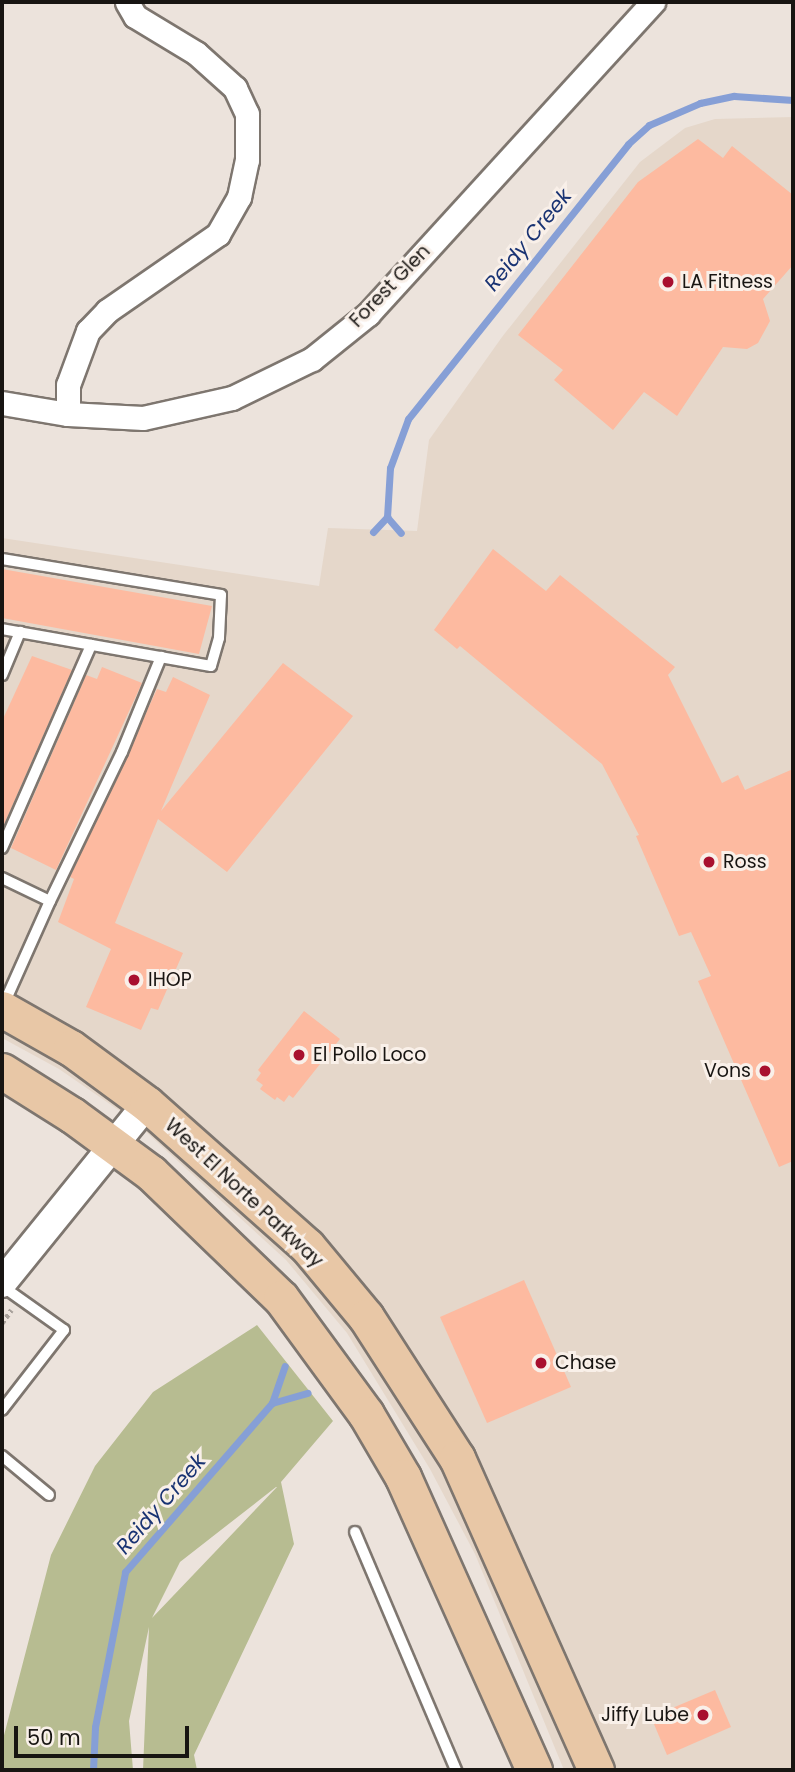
<!DOCTYPE html>
<style>
body{margin:0}
#map{position:relative;width:795px;height:1772px;overflow:hidden;background:#ece3dc;font-family:Poppins,sans-serif}
div>[style]{position:absolute}
.built>*{inset:0;background:#e5d7ca}
.green>*{inset:0;background:#b7bc91}
.stream>*{height:7px;margin:-3.5px;padding:0 3.5px;transform-origin:3.5px;border-radius:3.5px;background:#869fd6}
.building>*{inset:0;background:#fdbaa0}
.path>*{height:4.5px;margin-top:-2.25px;transform-origin:0;background:repeating-linear-gradient(90deg,#a8a19b 0 3.5px,transparent 0 7px)}
.roads{filter:drop-shadow(2px 0 #7e766f) drop-shadow(-2px 0 #7e766f) drop-shadow(0 2px #7e766f) drop-shadow(0 -2px #7e766f)}
.service>*{height:10px;margin:-5px;padding:0 5px;transform-origin:5px;border-radius:5px;background:#fff}
.minor>*{height:23px;margin:-11.5px;padding:0 11.5px;transform-origin:11.5px;border-radius:11.5px;background:#fff}
.tertiary>*{height:28px;margin:-14px;padding:0 14px;transform-origin:14px;border-radius:14px;background:#fff}
.primary>*{height:35px;margin:-17.5px;padding:0 17.5px;transform-origin:17.5px;border-radius:17.5px;background:#e8c7a6}
.dots>*{width:19px;height:19px;translate:-50% -50%;box-sizing:border-box;border:4px solid #f9f0e9;border-radius:50%}
span{translate:-50% -50%;white-space:nowrap;text-align:center;line-height:1.15;-webkit-text-stroke:6px #f9f0e9;paint-order:stroke}
.poi-label{font-size:19px;color:#181512}
.left{translate:0 -50%;text-align:left}
.right{translate:-100% -50%;text-align:right}
.street-label{font-size:19px;color:#181512}
.water-label{font-size:21px;color:#193373;font-style:italic}
.frame{position:absolute;inset:0;border:4px solid #181512;pointer-events:none}
.scale{position:absolute;left:14px;top:1726px;width:175px;height:32px;box-sizing:border-box;border:4px solid #181512;border-top:0;padding-left:9px;font-size:21px;line-height:24px;white-space:nowrap;color:#181512;-webkit-text-stroke:5px #f9f0e9;paint-order:stroke}
</style>
<div id="map">
<div class="built">
<div style="clip-path:polygon(793px 117px,793px 1770px,564px 1770px,475px 1554px,430px 1469px,347px 1333px,286px 1260px,133px 1120px,59px 1069px,2px 1038px,2px 538px,319px 586px,328px 528px,417px 531px,429px 440px,502px 337px,640px 162px,685px 128px,715px 119px)"></div>
</div>
<div class="green">
<div style="clip-path:polygon(evenodd,257px 1325px,333px 1421px,281px 1482px,294px 1544px,194px 1755px,197px 1770px,143px 1770px,149px 1627px,129px 1721px,133px 1770px,2px 1770px,2px 1743px,51px 1555px,95px 1466px,153px 1392px,257px 1325px,276px 1487px,277px 1487px,152px 1618px,180px 1562px,276px 1487px)"></div>
</div>
<div class="stream">
<div style="left:387px;top:517px;width:21px;rotate:49deg"></div>
<div style="left:373px;top:532px;width:21px;rotate:-47deg"></div>
<div style="left:387px;top:517px;width:49px;rotate:-86.5deg"></div>
<div style="left:390px;top:468px;width:52px;rotate:-69.8deg"></div>
<div style="left:408px;top:419px;width:352px;rotate:-51.3deg"></div>
<div style="left:628px;top:144px;width:28px;rotate:-42deg"></div>
<div style="left:649px;top:125px;width:56px;rotate:-23.3deg"></div>
<div style="left:700px;top:103px;width:35px;rotate:-12deg"></div>
<div style="left:734px;top:96px;width:59px;rotate:3.9deg"></div>
<div style="left:272px;top:1403px;width:37px;rotate:-16deg"></div>
<div style="left:93px;top:1770px;width:43px;rotate:-87.3deg"></div>
<div style="left:95px;top:1727px;width:158px;rotate:-79deg"></div>
<div style="left:125px;top:1572px;width:224px;rotate:-49deg"></div>
<div style="left:272px;top:1403px;width:39px;rotate:-71deg"></div>
</div>
<div class="building">
<div style="clip-path:polygon(698px 139px,723px 158px,732px 146px,793px 195px,793px 265px,763px 299px,770px 321px,758px 343px,747px 349px,723px 347px,677px 416px,644px 392px,613px 430px,554px 380px,563px 370px,518px 335px,638px 182px)"></div>
<div style="clip-path:polygon(493px 549px,546px 591px,560px 575px,675px 667px,668px 675px,722px 783px,738px 775px,745px 790px,793px 769px,793px 1161px,779px 1167px,698px 981px,711px 976px,691px 932px,679px 936px,636px 836px,639px 835px,602px 764px,460px 646px,457px 649px,434px 630px)"></div>
<div style="clip-path:polygon(2px 569px,212px 606px,199px 654px,2px 618px)"></div>
<div style="clip-path:polygon(32px 656px,72px 670px,2px 829px,2px 721px)"></div>
<div style="clip-path:polygon(283px 663px,353px 716px,227px 872px,158px 819px,115px 923px,183px 953px,158px 1010px,151px 1008px,141px 1030px,86px 1007px,111px 949px,58px 922px,74px 879px,70px 877px,157px 689px,166px 692px,173px 677px,210px 695px,161px 811px)"></div>
<div style="clip-path:polygon(102px 667px,142px 683px,56px 870px,11px 848px,86px 675px,97px 679px)"></div>
<div style="clip-path:polygon(304px 1011px,340px 1039px,293px 1098px,289px 1095px,284px 1102px,277px 1097px,275px 1100px,260px 1089px,263px 1085px,256px 1080px,261px 1073px,258px 1070px)"></div>
<div style="clip-path:polygon(524px 1280px,571px 1387px,487px 1423px,440px 1317px)"></div>
<div style="clip-path:polygon(715px 1690px,731px 1727px,667px 1755px,651px 1717px)"></div>
</div>
<div class="path">
<div style="left:2px;top:1323px;width:16px;rotate:-55deg"></div>
</div>
<div class="roads">
<div class="service">
<div style="left:2px;top:559px;width:222px;rotate:9.3deg"></div>
<div style="left:221px;top:595px;width:43px;rotate:92.7deg"></div>
<div style="left:219px;top:638px;width:29px;rotate:106deg"></div>
<div style="left:211px;top:666px;width:212px;rotate:-170deg"></div>
<div style="left:2px;top:675px;width:47px;rotate:-67.3deg"></div>
<div style="left:2px;top:848px;width:222px;rotate:-66.3deg"></div>
<div style="left:2px;top:878px;width:53px;rotate:25.6deg"></div>
<div style="left:50px;top:901px;width:115px;rotate:114.1deg"></div>
<div style="left:50px;top:901px;width:165px;rotate:-64.2deg"></div>
<div style="left:122px;top:752px;width:103px;rotate:-67.7deg"></div>
<div style="left:2px;top:1286px;width:76px;rotate:35.4deg"></div>
<div style="left:64px;top:1330px;width:101px;rotate:127.8deg"></div>
<div style="left:2px;top:1456px;width:61px;rotate:39.7deg"></div>
<div style="left:355px;top:1532px;width:259px;rotate:67deg"></div>
</div>
<div class="minor">
<div style="left:2px;top:403px;width:67px;rotate:9.5deg"></div>
<div style="left:68px;top:414px;width:75px;rotate:3.1deg"></div>
<div style="left:143px;top:418px;width:91px;rotate:-12.7deg"></div>
<div style="left:232px;top:398px;width:89px;rotate:-26deg"></div>
<div style="left:312px;top:359px;width:72px;rotate:-38.8deg"></div>
<div style="left:368px;top:314px;width:423px;rotate:-47.6deg"></div>
<div style="left:68px;top:414px;width:29px;rotate:-90deg"></div>
<div style="left:68px;top:385px;width:58px;rotate:-69.7deg"></div>
<div style="left:88px;top:331px;width:28px;rotate:-46deg"></div>
<div style="left:107px;top:311px;width:135px;rotate:-34.7deg"></div>
<div style="left:218px;top:234px;width:43px;rotate:-60.4deg"></div>
<div style="left:239px;top:197px;width:38px;rotate:-78deg"></div>
<div style="left:247px;top:160px;width:46px;rotate:-90deg"></div>
<div style="left:247px;top:114px;width:29px;rotate:-115deg"></div>
<div style="left:235px;top:88px;width:52px;rotate:-138.1deg"></div>
<div style="left:196px;top:53px;width:71px;rotate:-148.8deg"></div>
<div style="left:135px;top:16px;width:16px;rotate:-120deg"></div>
</div>
<div class="tertiary">
<div style="left:2px;top:1283px;width:230px;rotate:-51deg"></div>
</div>
<div class="primary">
<div style="left:2px;top:1009px;width:79px;rotate:29.5deg"></div>
<div style="left:71px;top:1048px;width:94px;rotate:36.4deg"></div>
<div style="left:147px;top:1104px;width:214px;rotate:41.6deg"></div>
<div style="left:307px;top:1246px;width:92px;rotate:50.3deg"></div>
<div style="left:366px;top:1317px;width:168px;rotate:57.2deg"></div>
<div style="left:457px;top:1458px;width:342px;rotate:66deg"></div>
<div style="left:2px;top:1071px;width:83px;rotate:32.2deg"></div>
<div style="left:72px;top:1115px;width:98px;rotate:36.3deg"></div>
<div style="left:151px;top:1173px;width:180px;rotate:43.9deg"></div>
<div style="left:281px;top:1298px;width:144px;rotate:53.8deg"></div>
<div style="left:366px;top:1414px;width:73px;rotate:59.6deg"></div>
<div style="left:403px;top:1477px;width:321px;rotate:65.9deg"></div>
</div>
</div>
<div class="dots">
<div style="left:668px;top:282px;background:#a8102f"></div>
<div style="left:709px;top:862px;background:#a8102f"></div>
<div style="left:134px;top:980px;background:#a8102f"></div>
<div style="left:299px;top:1055px;background:#a8102f"></div>
<div style="left:765px;top:1071px;background:#a8102f"></div>
<div style="left:541px;top:1363px;background:#a8102f"></div>
<div style="left:703px;top:1715px;background:#a8102f"></div>
</div>
<div class="poi-label">
<span class="left" style="left:682px;top:282px">LA Fitness</span>
<span class="left" style="left:723px;top:862px">Ross</span>
<span class="left" style="left:148px;top:980px">IHOP</span>
<span class="left" style="left:313px;top:1055px">El Pollo Loco</span>
<span class="right" style="left:751px;top:1071px">Vons</span>
<span class="left" style="left:555px;top:1363px">Chase</span>
<span class="right" style="left:689px;top:1715px">Jiffy Lube</span>
</div>
<div class="street-label">
<span style="left:390px;top:286px;rotate:-46deg">Forest Glen</span>
<span style="left:244px;top:1193px;rotate:43deg">West El Norte Parkway</span>
</div>
<div class="water-label">
<span style="left:528px;top:240px;rotate:-51deg">Reidy Creek</span>
<span style="left:161px;top:1504px;rotate:-49deg">Reidy Creek</span>
</div>
<div class="frame"></div>
<div class="scale">50 m</div>
</div>
